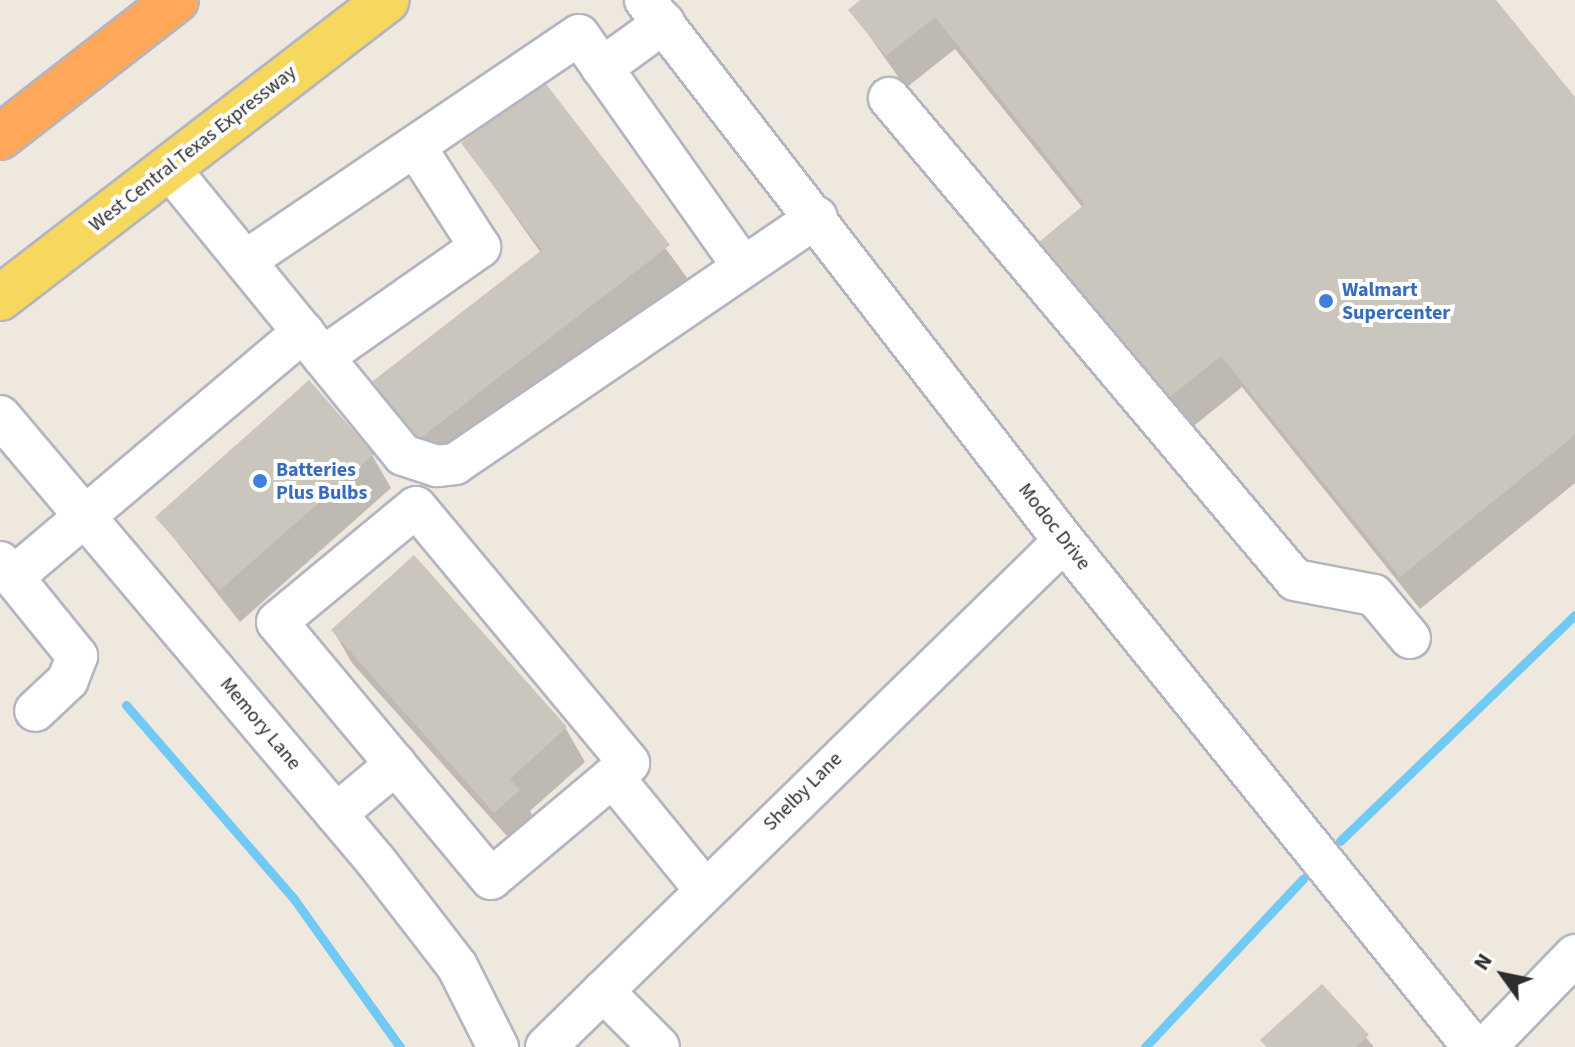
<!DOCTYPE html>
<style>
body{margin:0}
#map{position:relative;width:1575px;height:1047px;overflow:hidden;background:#eee8df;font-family:"Source Sans 3",sans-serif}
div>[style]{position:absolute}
.shadow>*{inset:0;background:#0003}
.stream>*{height:9px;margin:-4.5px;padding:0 4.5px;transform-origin:4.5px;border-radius:4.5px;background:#70caf3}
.building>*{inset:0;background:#cac6bd}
.roads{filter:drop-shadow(2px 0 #b3b5c0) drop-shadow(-2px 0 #b3b5c0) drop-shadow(0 2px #b3b5c0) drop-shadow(0 -2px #b3b5c0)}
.minor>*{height:40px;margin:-20px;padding:0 20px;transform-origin:20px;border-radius:20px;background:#fff}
.major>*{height:44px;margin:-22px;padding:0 22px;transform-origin:22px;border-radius:22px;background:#f5d85d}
.highway>*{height:44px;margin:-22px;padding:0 22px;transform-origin:22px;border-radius:22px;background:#ffa859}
.dots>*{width:22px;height:22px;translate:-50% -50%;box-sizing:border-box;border:4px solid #fff;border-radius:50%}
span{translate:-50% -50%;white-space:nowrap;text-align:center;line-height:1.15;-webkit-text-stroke:8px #fff;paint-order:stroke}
.street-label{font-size:20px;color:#2d2d2d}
.shop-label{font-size:20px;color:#366cbe;font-weight:700}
.left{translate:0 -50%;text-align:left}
.north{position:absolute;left:1463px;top:935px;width:80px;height:80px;-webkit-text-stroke:6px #fff;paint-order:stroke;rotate:303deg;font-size:22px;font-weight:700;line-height:32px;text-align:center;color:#2d2d2d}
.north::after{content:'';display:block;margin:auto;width:28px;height:36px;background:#2d2d2d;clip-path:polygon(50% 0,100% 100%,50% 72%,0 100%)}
</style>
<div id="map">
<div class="shadow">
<div style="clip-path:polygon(863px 0,1494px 0,1575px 101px,1575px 483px,1420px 609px,1242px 387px,1180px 437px,1083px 208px,955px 49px,906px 88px,851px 10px)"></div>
<div style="clip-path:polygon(543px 82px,688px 279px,434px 475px,391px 417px,541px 253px,464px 144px)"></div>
<div style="clip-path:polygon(372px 455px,391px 488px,240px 622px,158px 518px)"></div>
<div style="clip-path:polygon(414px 558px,566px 729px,585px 762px,530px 811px,537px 824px,514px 844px,352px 663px,333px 630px)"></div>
<div style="clip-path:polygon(1322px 986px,1374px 1047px,1267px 1047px,1263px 1040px)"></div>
</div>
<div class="stream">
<div style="left:126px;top:705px;width:257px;rotate:49.1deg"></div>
<div style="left:294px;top:899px;width:182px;rotate:54.4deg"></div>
<div style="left:1340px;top:841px;width:326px;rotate:-43.9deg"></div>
<div style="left:1145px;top:1047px;width:231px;rotate:-46.8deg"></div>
</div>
<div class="building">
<div style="clip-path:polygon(860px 0,1496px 0,1575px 97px,1575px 435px,1400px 577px,1221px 356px,1160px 405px,1033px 247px,1085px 204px,935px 17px,886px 56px,848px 10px)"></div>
<div style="clip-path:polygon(543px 80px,670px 245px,414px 443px,369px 384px,542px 250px,461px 143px)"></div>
<div style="clip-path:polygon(309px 380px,374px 454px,220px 590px,155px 517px)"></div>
<div style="clip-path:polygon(414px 555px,567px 727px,510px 779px,520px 790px,494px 813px,331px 630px)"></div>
<div style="clip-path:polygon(1322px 984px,1369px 1035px,1356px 1047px,1267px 1047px,1260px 1040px)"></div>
</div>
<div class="roads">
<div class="minor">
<div style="left:645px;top:0;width:684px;rotate:52.24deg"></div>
<div style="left:1064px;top:541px;width:651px;rotate:51.05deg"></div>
<div style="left:602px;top:68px;width:77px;rotate:-36deg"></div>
<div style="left:889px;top:98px;width:630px;rotate:49.89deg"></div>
<div style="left:1295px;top:580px;width:80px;rotate:10.8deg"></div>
<div style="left:1374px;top:595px;width:56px;rotate:50.1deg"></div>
<div style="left:169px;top:168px;width:370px;rotate:50.8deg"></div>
<div style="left:403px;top:455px;width:36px;rotate:18deg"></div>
<div style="left:437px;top:466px;width:18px;rotate:-6deg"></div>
<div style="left:455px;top:464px;width:438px;rotate:-34.3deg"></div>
<div style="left:245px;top:261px;width:403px;rotate:-34.1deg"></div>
<div style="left:579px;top:35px;width:284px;rotate:54.7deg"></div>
<div style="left:323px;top:357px;width:192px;rotate:-35deg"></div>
<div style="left:480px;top:247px;width:120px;rotate:-122.8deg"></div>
<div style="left:0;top:416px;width:581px;rotate:49.82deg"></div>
<div style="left:375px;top:860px;width:134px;rotate:52.3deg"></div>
<div style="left:457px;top:966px;width:91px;rotate:63.2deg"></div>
<div style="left:416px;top:507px;width:333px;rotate:50.2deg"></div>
<div style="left:629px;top:763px;width:180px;rotate:140deg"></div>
<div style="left:491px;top:879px;width:334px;rotate:-129.8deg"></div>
<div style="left:277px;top:622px;width:180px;rotate:-39.6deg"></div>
<div style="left:0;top:562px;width:20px;rotate:49deg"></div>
<div style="left:13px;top:577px;width:380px;rotate:-40.2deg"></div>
<div style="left:13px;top:577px;width:102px;rotate:51deg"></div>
<div style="left:77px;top:656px;width:26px;rotate:111deg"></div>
<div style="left:68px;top:680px;width:45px;rotate:136.8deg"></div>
<div style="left:613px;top:777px;width:146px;rotate:50.8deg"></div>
<div style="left:336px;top:814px;width:78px;rotate:-39.8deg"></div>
<div style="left:603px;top:991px;width:79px;rotate:45deg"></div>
<div style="left:546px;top:1047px;width:724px;rotate:-44.33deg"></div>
<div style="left:1486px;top:1047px;width:128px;rotate:-45.9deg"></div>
</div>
<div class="major">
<div style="left:0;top:298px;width:488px;rotate:-37.6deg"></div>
</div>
<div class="highway">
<div style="left:0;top:137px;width:223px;rotate:-37.9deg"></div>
</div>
</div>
<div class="dots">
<div style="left:1326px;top:301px;background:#3f7fe0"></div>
<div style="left:260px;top:481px;background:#3f7fe0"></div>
</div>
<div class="street-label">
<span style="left:193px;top:149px;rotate:-38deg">West Central Texas Expressway</span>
<span style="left:1054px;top:527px;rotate:52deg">Modoc Drive</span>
<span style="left:260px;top:724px;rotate:50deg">Memory Lane</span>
<span style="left:803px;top:792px;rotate:-45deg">Shelby Lane</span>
</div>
<div class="shop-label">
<span class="left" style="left:1342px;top:302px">Walmart<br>Supercenter</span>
<span class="left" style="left:276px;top:482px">Batteries<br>Plus Bulbs</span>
</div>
<div class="north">N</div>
</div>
